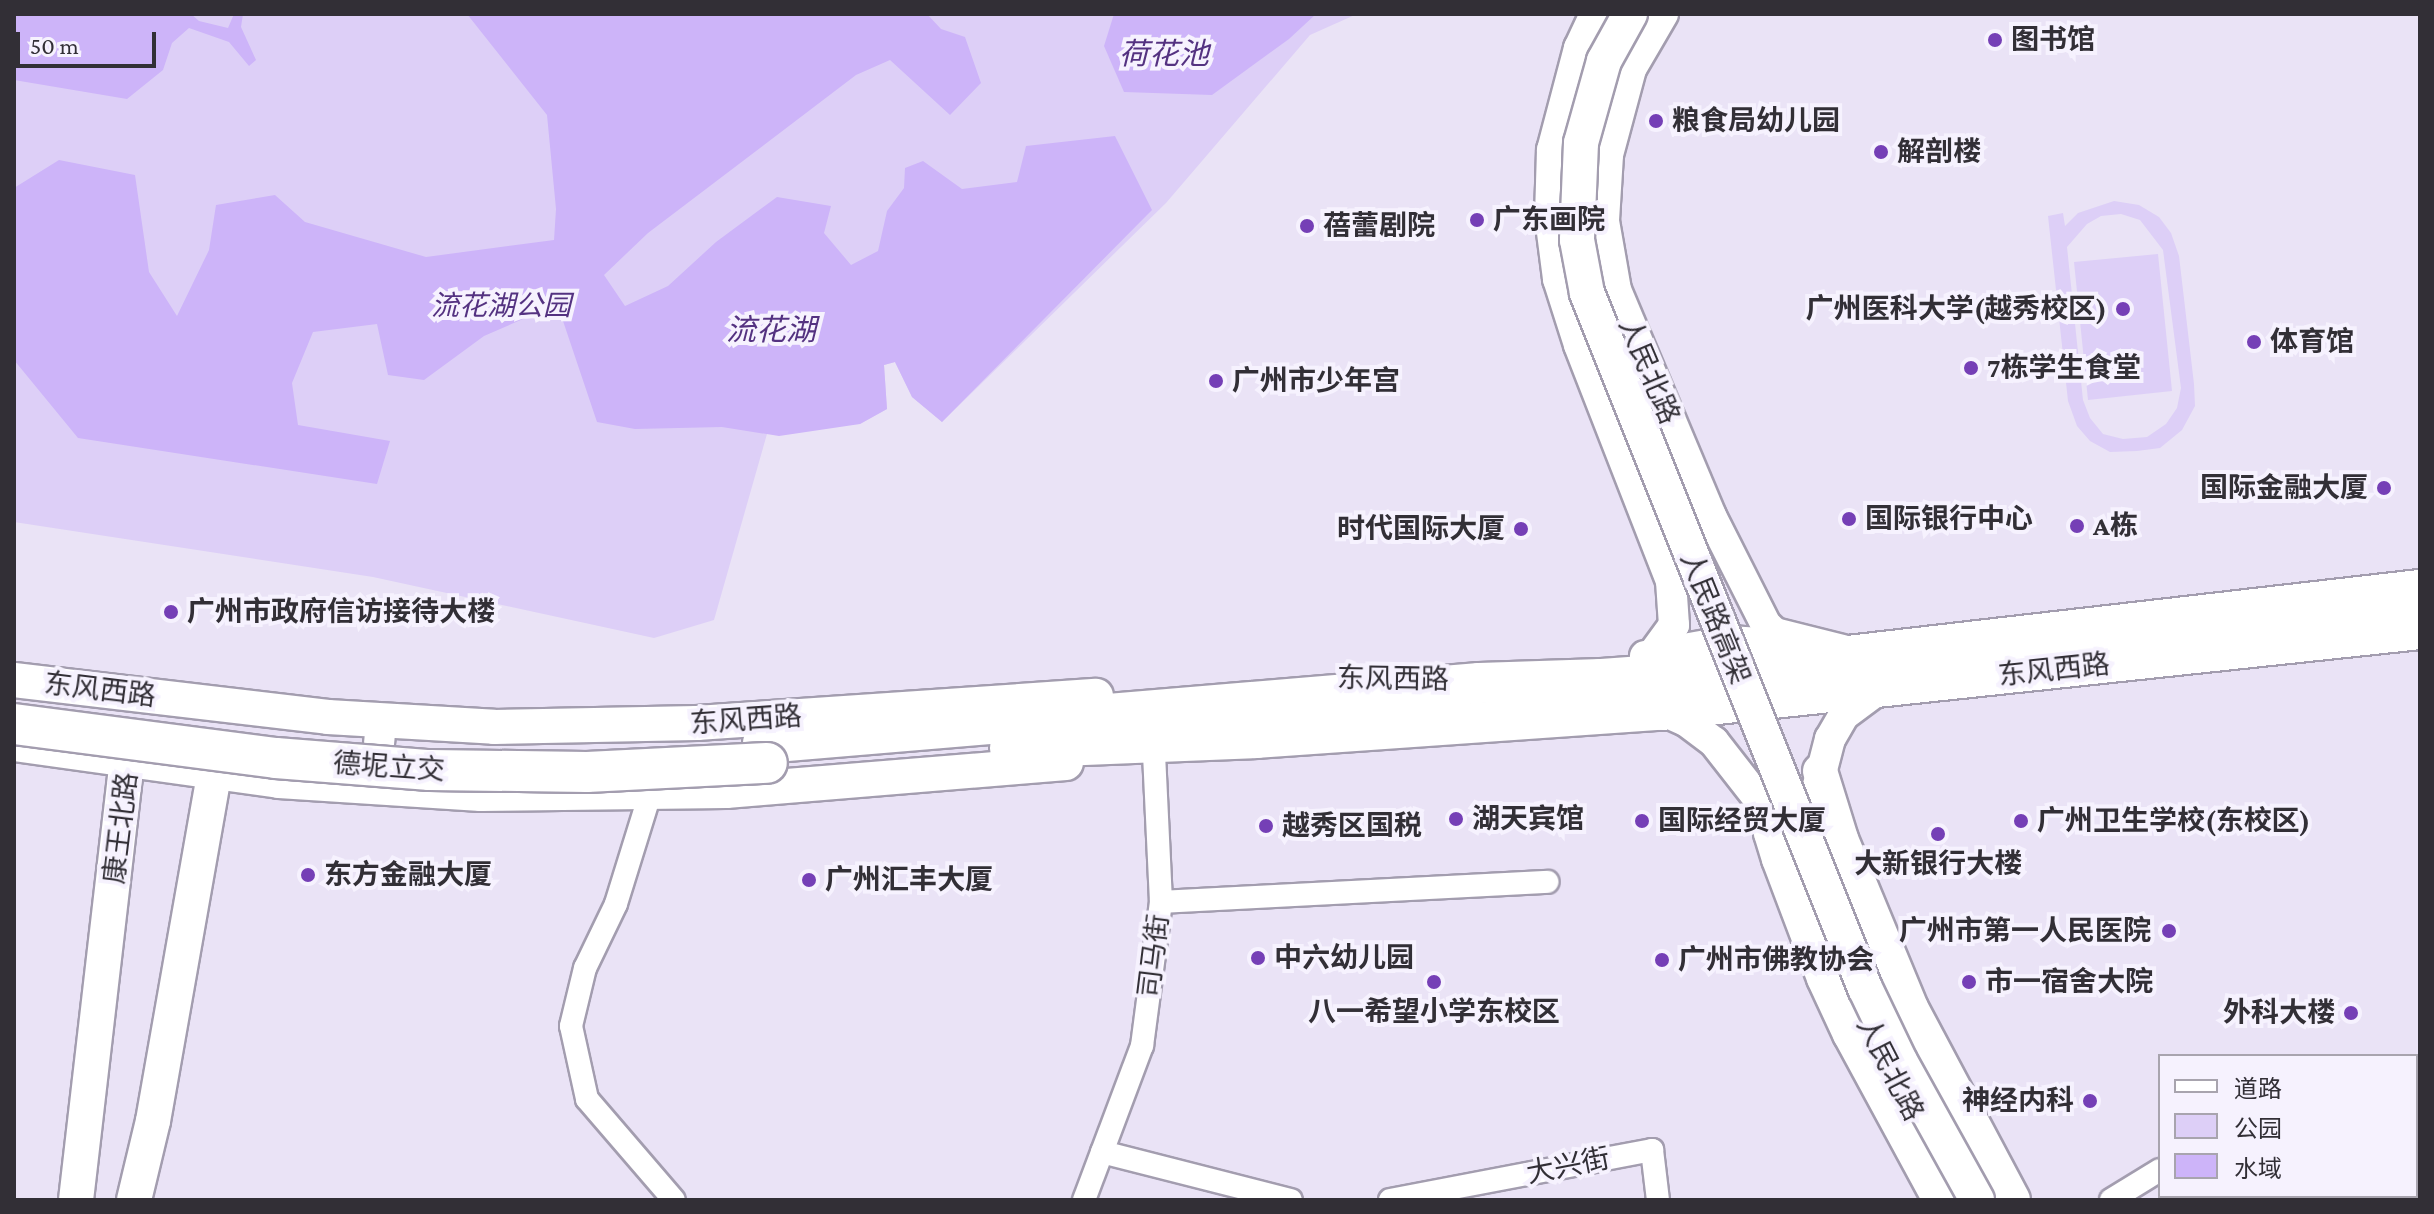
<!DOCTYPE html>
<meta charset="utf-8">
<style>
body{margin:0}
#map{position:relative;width:2434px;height:1214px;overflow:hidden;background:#eae3f6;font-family:"Crimson Pro","Noto Sans SC",serif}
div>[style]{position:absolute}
.green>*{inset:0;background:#ddcff7}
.water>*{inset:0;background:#cdb4f9}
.roads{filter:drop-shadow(2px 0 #a39daf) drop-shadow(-2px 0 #a39daf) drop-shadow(0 2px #a39daf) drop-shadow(0 -2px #a39daf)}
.street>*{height:22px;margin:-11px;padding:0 11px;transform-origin:11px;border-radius:11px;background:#fff}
.secondary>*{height:30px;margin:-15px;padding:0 15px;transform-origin:15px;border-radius:15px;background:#fff}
.primary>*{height:34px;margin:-17px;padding:0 17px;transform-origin:17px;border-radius:17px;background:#fff}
.highway>*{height:40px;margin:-20px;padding:0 20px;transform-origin:20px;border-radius:20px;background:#fff}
.bridges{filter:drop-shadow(2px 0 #a39daf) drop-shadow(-2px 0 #a39daf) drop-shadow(0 2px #a39daf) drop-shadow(0 -2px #a39daf)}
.primary-bridge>*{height:34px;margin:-17px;padding:0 17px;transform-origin:17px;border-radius:17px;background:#fff}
.highway-bridge>*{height:40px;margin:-20px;padding:0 20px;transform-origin:20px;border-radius:20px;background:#fff}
.dots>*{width:22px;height:22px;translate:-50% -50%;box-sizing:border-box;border:4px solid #f6f2fe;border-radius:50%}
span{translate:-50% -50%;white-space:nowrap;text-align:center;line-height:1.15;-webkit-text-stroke:8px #f6f2fe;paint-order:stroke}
.poi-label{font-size:28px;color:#322f36;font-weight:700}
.left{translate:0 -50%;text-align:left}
.right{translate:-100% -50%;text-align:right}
.park-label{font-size:28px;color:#543281;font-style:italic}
.street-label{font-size:28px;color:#322f36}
.water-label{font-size:30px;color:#543281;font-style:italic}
.frame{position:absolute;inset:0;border:16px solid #322f36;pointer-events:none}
.legend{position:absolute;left:2158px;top:1054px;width:260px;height:144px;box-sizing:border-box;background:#f6f2fe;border:2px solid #a8a4ae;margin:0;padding:10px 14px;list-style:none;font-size:24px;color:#322f36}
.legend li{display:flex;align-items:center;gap:16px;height:40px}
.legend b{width:40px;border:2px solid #a8a4ae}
.scale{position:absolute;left:16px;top:32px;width:140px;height:36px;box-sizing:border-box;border:4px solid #322f36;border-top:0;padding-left:10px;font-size:24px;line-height:28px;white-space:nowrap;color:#322f36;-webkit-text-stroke:6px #f6f2fe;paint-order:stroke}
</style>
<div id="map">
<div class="green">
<div style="clip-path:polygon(14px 14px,1357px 14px,1310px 35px,1166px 203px,942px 422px,912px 397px,895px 362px,884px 365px,887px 409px,860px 424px,769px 427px,714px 620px,654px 638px,373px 577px,14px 522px)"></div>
<div style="clip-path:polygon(evenodd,2114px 201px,2139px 205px,2159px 217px,2171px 233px,2179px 256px,2194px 384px,2195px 406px,2182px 430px,2160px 448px,2137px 451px,2110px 452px,2090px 441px,2077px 426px,2068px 401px,2048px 216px,2063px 213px,2065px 226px,2078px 213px,2114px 201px,2121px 214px,2140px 220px,2163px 250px,2181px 388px,2177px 408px,2166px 424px,2147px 437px,2123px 439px,2103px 434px,2090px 418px,2083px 400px,2067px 247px,2087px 224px,2101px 216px,2121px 214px)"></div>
<div style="clip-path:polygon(2158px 254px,2172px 391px,2088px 400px,2074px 262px)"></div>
</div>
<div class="water">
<div style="clip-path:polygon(14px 14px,191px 14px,199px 21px,228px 28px,234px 14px,243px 14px,241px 27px,256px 60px,249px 66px,229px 42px,189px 28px,172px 43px,163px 70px,127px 99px,14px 80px)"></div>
<div style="clip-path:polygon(467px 14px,927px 14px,941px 29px,965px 37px,981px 83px,950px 115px,890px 60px,856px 75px,648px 233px,604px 275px,625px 306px,668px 286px,716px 242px,777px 197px,831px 206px,824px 233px,851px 265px,878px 251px,887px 211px,904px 188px,905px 168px,923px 161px,962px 189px,1017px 182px,1026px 146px,1115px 136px,1152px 210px,942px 422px,912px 397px,895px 362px,884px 365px,887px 409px,860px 424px,779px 436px,722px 427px,635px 429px,597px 422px,562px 318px,532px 315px,484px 336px,424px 380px,388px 375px,377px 324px,313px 332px,292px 383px,298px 425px,390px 441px,377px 484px,78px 438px,14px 360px,14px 188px,59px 160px,135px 175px,149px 272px,177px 316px,209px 250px,216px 205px,275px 195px,305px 222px,426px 257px,554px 240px,556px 209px,547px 115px)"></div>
<div style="clip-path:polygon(1114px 14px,1316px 14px,1289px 39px,1212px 95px,1124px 92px,1104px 46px)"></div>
</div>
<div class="roads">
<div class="street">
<div style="left:650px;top:794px;width:115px;rotate:107.2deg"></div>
<div style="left:616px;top:904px;width:71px;rotate:115.8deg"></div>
<div style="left:585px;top:968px;width:60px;rotate:103.6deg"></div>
<div style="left:571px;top:1026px;width:75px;rotate:77.6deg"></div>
<div style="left:587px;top:1099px;width:133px;rotate:49.3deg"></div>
<div style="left:1161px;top:902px;width:387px;rotate:-3deg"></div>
<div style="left:2416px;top:1107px;width:4px;rotate:-14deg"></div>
<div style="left:1102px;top:1152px;width:195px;rotate:14.3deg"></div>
<div style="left:1084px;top:1200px;width:165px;rotate:-69.4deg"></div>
<div style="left:1142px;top:1046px;width:145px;rotate:-82.5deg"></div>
<div style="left:1161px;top:902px;width:149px;rotate:-92.7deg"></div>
<div style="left:1390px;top:1200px;width:267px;rotate:-10.8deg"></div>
<div style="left:1652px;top:1150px;width:50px;rotate:83.2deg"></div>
<div style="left:2111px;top:1200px;width:57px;rotate:-31.5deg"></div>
</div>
<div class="secondary">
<div style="left:1595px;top:14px;width:38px;rotate:115deg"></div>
<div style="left:1579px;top:48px;width:106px;rotate:104.8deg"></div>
<div style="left:1552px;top:150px;width:67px;rotate:91.7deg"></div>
<div style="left:1550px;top:217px;width:63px;rotate:82.6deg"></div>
<div style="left:1558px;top:279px;width:69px;rotate:72.3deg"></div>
<div style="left:1579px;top:345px;width:253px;rotate:68.7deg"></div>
<div style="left:1671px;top:581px;width:44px;rotate:86.1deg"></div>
<div style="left:1674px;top:625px;width:37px;rotate:126deg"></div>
<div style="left:1663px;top:14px;width:64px;rotate:120.2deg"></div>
<div style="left:1631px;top:69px;width:89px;rotate:105deg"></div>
<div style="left:1608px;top:155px;width:66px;rotate:93.5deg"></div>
<div style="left:1604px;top:221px;width:70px;rotate:80.1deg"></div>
<div style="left:1616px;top:290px;width:245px;rotate:67.2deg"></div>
<div style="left:1711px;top:516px;width:122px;rotate:63.2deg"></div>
<div style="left:1766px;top:625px;width:12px;rotate:42deg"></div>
<div style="left:1775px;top:633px;width:70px;rotate:14deg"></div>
<div style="left:1645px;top:656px;width:85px;rotate:-10.1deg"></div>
<div style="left:1729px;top:641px;width:63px;rotate:3.6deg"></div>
<div style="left:1661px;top:710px;width:27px;rotate:24deg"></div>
<div style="left:1686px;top:721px;width:35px;rotate:37deg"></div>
<div style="left:1714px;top:742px;width:115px;rotate:52deg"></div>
<div style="left:375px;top:787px;width:65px;rotate:-84.7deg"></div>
<div style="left:1816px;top:793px;width:56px;rotate:-75.5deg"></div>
<div style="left:1830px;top:739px;width:28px;rotate:-60deg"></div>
<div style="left:1844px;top:715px;width:44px;rotate:-36.6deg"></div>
</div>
<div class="primary">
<div style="left:14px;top:680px;width:316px;rotate:6.7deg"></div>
<div style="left:328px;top:717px;width:166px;rotate:3.4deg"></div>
<div style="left:494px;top:727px;width:203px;rotate:-1.1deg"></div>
<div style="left:697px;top:723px;width:400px;rotate:-3.9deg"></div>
<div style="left:14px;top:744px;width:268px;rotate:7.9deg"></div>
<div style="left:279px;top:781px;width:202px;rotate:3.7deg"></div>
<div style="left:481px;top:794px;width:245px;rotate:-0.7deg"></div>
<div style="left:726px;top:791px;width:341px;rotate:-4.7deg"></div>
<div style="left:1820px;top:771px;width:71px;rotate:72.8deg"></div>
<div style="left:1841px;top:839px;width:183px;rotate:67.5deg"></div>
<div style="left:1911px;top:1008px;width:217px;rotate:62deg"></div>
<div style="left:1773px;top:814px;width:19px;rotate:96deg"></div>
<div style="left:1771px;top:833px;width:27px;rotate:73deg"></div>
<div style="left:1779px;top:859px;width:127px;rotate:69.3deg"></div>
<div style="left:1824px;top:978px;width:62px;rotate:65.1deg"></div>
<div style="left:1850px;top:1034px;width:189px;rotate:61.5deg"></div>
<div style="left:76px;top:1200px;width:442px;rotate:-83.4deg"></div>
<div style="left:127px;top:761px;width:24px;rotate:-48deg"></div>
<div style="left:134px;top:1200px;width:81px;rotate:-76.5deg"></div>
<div style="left:153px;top:1121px;width:352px;rotate:-80deg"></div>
<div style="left:214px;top:774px;width:21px;rotate:-115deg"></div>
</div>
<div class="highway">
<div style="left:763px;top:743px;width:719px;rotate:-4.79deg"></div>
<div style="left:1479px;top:683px;width:122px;rotate:-1.9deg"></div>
<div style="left:1601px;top:679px;width:126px;rotate:-4.1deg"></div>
<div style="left:1727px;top:670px;width:698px;rotate:-6.59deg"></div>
<div style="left:1010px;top:748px;width:247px;rotate:-2.3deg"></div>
<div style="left:1257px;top:738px;width:405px;rotate:-4deg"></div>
<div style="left:1661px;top:710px;width:763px;rotate:-6.09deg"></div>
</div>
</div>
<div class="bridges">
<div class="primary-bridge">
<div style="left:1630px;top:14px;width:54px;rotate:119deg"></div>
<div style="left:1604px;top:61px;width:85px;rotate:105.7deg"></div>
<div style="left:1581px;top:143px;width:97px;rotate:92.4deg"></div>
<div style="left:1577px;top:240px;width:54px;rotate:79.3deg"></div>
<div style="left:1587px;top:293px;width:749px;rotate:68.2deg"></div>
<div style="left:1865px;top:988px;width:81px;rotate:64.4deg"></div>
<div style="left:1900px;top:1061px;width:159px;rotate:61deg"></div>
</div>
<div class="highway-bridge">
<div style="left:14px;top:724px;width:264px;rotate:7.4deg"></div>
<div style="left:276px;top:758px;width:154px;rotate:4.5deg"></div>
<div style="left:430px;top:770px;width:157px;rotate:0.7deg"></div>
<div style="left:587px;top:772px;width:180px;rotate:-2.9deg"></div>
</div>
</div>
<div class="dots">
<div style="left:1995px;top:40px;background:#753fb6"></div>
<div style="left:1656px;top:121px;background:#753fb6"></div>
<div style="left:1881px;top:152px;background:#753fb6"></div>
<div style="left:1477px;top:220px;background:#753fb6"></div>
<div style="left:1307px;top:226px;background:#753fb6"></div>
<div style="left:2123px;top:309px;background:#753fb6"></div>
<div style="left:2254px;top:342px;background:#753fb6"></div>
<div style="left:1971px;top:368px;background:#753fb6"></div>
<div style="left:1216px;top:381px;background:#753fb6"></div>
<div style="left:2384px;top:488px;background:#753fb6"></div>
<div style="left:1849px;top:519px;background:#753fb6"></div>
<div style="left:2077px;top:526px;background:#753fb6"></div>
<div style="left:1521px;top:529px;background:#753fb6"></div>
<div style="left:171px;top:612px;background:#753fb6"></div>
<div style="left:1456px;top:819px;background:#753fb6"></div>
<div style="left:1642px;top:821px;background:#753fb6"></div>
<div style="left:2021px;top:821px;background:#753fb6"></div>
<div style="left:1266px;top:826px;background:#753fb6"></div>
<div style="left:1938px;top:834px;background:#753fb6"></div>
<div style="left:308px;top:875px;background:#753fb6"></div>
<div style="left:809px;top:880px;background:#753fb6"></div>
<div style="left:2169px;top:931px;background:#753fb6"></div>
<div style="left:1258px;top:958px;background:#753fb6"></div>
<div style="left:1662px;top:960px;background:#753fb6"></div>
<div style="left:1434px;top:982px;background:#753fb6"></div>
<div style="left:1969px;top:982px;background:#753fb6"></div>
<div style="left:2351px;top:1013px;background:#753fb6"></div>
<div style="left:2090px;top:1101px;background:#753fb6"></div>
</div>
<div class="poi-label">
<span class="left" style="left:2011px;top:40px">图书馆</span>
<span class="left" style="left:1672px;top:121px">粮食局幼儿园</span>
<span class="left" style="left:1897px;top:152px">解剖楼</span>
<span class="left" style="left:1493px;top:220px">广东画院</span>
<span class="left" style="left:1323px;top:226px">蓓蕾剧院</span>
<span class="right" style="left:2107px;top:309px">广州医科大学(越秀校区)</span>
<span class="left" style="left:2270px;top:342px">体育馆</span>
<span class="left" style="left:1987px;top:368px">7栋学生食堂</span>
<span class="left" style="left:1232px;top:381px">广州市少年宫</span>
<span class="right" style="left:2368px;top:488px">国际金融大厦</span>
<span class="left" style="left:1865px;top:519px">国际银行中心</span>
<span class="left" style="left:2093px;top:526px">A栋</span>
<span class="right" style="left:1505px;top:529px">时代国际大厦</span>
<span class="left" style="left:187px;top:612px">广州市政府信访接待大楼</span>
<span class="left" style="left:1472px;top:819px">湖天宾馆</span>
<span class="left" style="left:1658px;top:821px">国际经贸大厦</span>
<span class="left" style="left:2037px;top:821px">广州卫生学校(东校区)</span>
<span class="left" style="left:1282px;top:826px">越秀区国税</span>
<span style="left:1938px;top:864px">大新银行大楼</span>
<span class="left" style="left:324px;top:875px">东方金融大厦</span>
<span class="left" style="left:825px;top:880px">广州汇丰大厦</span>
<span class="right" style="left:2151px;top:931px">广州市第一人民医院</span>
<span class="left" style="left:1274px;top:958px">中六幼儿园</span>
<span class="left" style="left:1678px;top:960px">广州市佛教协会</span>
<span class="left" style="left:1985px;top:982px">市一宿舍大院</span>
<span style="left:1434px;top:1012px">八一希望小学东校区</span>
<span class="right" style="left:2335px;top:1013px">外科大楼</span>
<span class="right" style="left:2074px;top:1101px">神经内科</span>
</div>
<div class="park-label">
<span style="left:501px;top:306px">流花湖公园</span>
</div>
<div class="street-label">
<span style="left:1649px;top:371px;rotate:67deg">人民北路</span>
<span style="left:1715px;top:618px;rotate:68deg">人民路高架</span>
<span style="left:2054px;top:670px;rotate:-6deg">东风西路</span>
<span style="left:1393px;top:679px;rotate:1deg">东风西路</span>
<span style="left:100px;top:690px;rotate:7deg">东风西路</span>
<span style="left:746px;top:720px;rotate:-4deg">东风西路</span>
<span style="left:389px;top:767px;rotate:4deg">德坭立交</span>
<span style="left:121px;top:828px;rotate:-83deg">康王北路</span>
<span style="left:1154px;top:956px;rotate:-83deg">司马街</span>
<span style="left:1890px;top:1069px;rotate:63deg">人民北路</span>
<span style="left:1568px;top:1166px;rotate:-11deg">大兴街</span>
</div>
<div class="water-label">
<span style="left:1164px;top:54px">荷花池</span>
<span style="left:771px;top:330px">流花湖</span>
</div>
<div class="frame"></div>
<ul class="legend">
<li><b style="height:10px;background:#fff"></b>道路</li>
<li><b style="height:22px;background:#ddcff7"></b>公园</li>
<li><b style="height:22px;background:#cdb4f9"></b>水域</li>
</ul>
<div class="scale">50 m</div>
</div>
